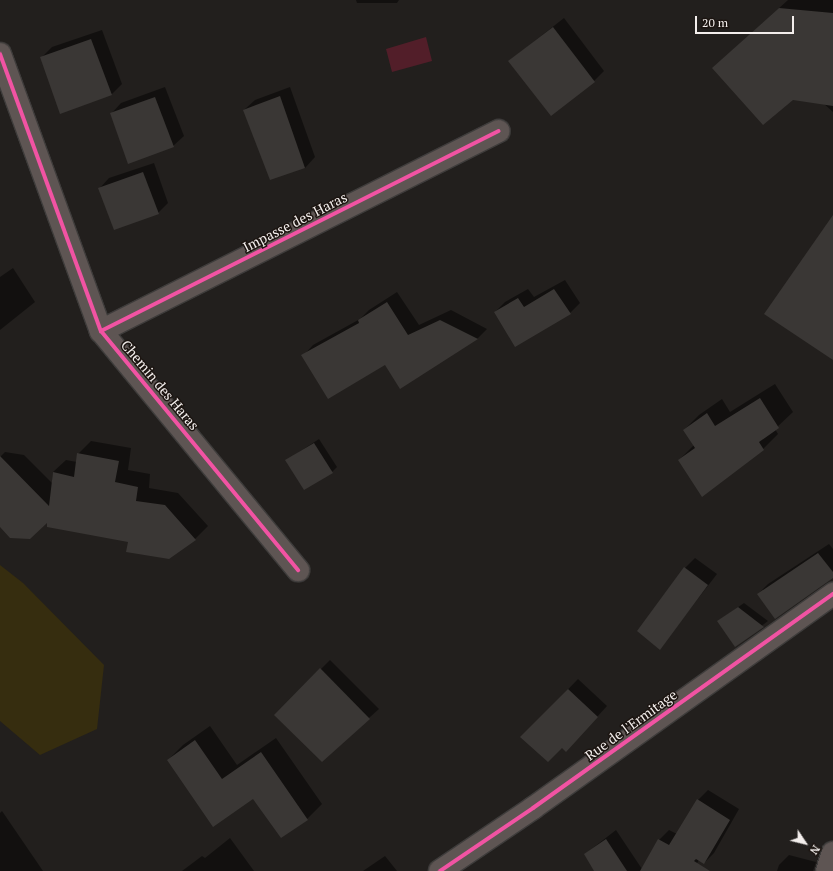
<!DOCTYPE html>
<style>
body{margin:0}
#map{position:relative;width:833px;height:871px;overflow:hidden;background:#221f1d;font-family:"PT Serif",serif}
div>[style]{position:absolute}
.green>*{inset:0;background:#362d0f}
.water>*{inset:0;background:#521e29}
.shadow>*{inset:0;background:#0007}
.building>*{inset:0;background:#3a3735}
.roads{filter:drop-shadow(1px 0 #3e3c3b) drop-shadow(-1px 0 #3e3c3b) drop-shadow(0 1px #3e3c3b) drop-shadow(0 -1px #3e3c3b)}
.minor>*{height:22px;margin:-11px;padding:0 11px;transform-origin:11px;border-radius:11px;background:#5e5553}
.primary>*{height:22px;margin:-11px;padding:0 11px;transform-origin:11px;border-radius:11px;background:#5e5553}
.cycleway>*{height:4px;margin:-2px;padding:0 2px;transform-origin:2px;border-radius:2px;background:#f153a3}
span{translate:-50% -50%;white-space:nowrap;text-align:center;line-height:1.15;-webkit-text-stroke:3px #1c1511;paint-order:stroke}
.street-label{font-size:14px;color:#f3eeec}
.north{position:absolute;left:785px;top:823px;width:40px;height:40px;-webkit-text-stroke:3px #1c1511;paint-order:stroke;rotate:125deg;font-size:11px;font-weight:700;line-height:16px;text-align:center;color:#f3eeec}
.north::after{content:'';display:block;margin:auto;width:14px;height:18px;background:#f3eeec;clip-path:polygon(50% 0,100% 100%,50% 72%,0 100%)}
.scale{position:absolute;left:695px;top:16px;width:99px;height:18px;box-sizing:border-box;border:2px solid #f3eeec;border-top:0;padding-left:5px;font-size:12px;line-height:14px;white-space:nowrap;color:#f3eeec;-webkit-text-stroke:3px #1c1511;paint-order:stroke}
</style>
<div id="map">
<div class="green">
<div style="clip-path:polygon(0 565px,23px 583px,104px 665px,97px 729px,40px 755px,0 721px)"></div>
</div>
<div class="water">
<div style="clip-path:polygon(426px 37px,432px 61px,392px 72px,386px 49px)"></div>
</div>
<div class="shadow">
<div style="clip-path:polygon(356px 0,399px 0,397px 3px,357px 3px)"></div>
<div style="clip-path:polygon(788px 0,833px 0,833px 112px,823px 103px,713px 68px)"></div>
<div style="clip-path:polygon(564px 18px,604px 71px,594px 81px,509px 61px)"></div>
<div style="clip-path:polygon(102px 30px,122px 84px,112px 94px,61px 113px,42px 57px,52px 47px)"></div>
<div style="clip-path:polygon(165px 87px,184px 136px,173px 146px,111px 114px,121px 103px)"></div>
<div style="clip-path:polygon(290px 87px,315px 157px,305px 168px,244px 110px,255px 100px)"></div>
<div style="clip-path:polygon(154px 163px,168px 203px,158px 213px,99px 189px,109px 178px)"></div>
<div style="clip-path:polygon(13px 268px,35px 302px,0 330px,0 277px)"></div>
<div style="clip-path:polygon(565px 280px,580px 303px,570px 313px,495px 312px,505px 302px,528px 289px,534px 297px)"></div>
<div style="clip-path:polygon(397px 292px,419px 325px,451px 310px,487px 329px,477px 339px,385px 363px,303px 356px,313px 345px,360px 319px,369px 310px)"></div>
<div style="clip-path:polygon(775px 384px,793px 412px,775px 429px,778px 434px,763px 449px,679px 460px,694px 445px,684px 430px,699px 415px,722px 399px,730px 412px)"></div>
<div style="clip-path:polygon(319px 439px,337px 467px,332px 472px,287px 460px)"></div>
<div style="clip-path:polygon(91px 441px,131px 448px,128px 470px,150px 474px,149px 488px,178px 493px,208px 526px,195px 539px,168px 558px,129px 541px,49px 521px,0 526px,0 457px,5px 452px,24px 455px,52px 483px,53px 472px,66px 460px,77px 462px,78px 454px)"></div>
<div style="clip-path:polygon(829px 544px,833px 549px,833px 577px,758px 594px,768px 584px)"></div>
<div style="clip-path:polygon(695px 558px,717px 574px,660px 648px,685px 568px)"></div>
<div style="clip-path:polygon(744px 603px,768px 621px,735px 646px,718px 621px)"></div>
<div style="clip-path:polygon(330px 660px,379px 709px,322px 760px,275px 715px)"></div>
<div style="clip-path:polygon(578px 679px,607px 706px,576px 740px,562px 746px,522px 737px)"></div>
<div style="clip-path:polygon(210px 726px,237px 765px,276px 738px,322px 804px,307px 819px,281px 837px,253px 797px,168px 760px,183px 745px)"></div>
<div style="clip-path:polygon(708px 790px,739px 809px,714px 853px,704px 863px,699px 860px,692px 871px,596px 871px,585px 854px,616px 830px,642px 869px,659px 840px,669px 830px,677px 834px,698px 800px)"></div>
<div style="clip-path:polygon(2px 811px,43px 871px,0 871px,0 813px)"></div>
<div style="clip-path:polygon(230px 838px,254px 871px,182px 871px,202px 856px,205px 858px)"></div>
<div style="clip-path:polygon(789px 855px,816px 862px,813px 871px,777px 871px,779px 865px)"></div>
<div style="clip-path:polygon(385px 856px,397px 871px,363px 871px)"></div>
</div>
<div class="building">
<div style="clip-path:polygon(779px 8px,833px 13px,833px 106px,793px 100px,763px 125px,712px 68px)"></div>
<div style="clip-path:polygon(553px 27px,595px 82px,551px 116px,508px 61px)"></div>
<div style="clip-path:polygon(91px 39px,112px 95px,60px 114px,40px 57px)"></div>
<div style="clip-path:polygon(280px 96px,305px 168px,270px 180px,243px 110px)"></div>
<div style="clip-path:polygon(155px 97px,174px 147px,128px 164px,110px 113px)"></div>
<div style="clip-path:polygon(143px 172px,159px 214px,114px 230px,98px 188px)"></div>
<div style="clip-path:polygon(833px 215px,833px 360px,764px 314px)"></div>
<div style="clip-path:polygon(554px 289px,571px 314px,515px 347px,494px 312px,518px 298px,524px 307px)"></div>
<div style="clip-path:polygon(387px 302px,408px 335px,440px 320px,478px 339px,400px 389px,385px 365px,328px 399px,301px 355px,359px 323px,358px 320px)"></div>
<div style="clip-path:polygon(760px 398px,779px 428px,759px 442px,764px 450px,702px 497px,678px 460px,695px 448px,683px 430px,707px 413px,715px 426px)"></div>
<div style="clip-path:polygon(314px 443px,333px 473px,304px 490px,285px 460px)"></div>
<div style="clip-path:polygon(77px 453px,119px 461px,115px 482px,138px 487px,136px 501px,165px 505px,196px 540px,169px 559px,126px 552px,128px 542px,47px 527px,47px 523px,30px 539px,10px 538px,0 527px,0 456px,49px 506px,53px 472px,74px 477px)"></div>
<div style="clip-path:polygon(818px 553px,833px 572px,833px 578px,775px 619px,757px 594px)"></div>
<div style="clip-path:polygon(684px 567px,708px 585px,660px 650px,637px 631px)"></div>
<div style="clip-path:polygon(738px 607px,764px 627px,735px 647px,717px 621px)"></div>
<div style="clip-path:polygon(320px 668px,370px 719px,322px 762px,274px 715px)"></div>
<div style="clip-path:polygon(568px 689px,598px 717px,566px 752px,562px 748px,548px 762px,520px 737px)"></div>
<div style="clip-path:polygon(195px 740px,222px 779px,261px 752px,308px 820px,281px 838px,253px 799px,213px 827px,167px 760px)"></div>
<div style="clip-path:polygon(697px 799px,730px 820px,704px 864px,696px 859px,694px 861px,710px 871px,640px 871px,658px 839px,669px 845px)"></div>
<div style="clip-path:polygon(606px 839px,627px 871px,594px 871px,584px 854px)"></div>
</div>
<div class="roads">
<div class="minor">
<div style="left:0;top:54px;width:295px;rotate:70deg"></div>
<div style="left:101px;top:331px;width:310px;rotate:50.5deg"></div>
<div style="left:101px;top:331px;width:445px;rotate:-26.7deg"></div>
<div style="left:440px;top:871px;width:112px;rotate:-34.1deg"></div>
<div style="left:533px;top:808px;width:369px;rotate:-35.5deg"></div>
</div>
<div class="primary">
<div style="left:827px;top:871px;width:19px;rotate:-72deg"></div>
</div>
</div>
<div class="cycleway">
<div style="left:0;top:54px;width:295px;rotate:70deg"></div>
<div style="left:101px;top:331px;width:310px;rotate:50.5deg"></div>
<div style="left:101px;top:331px;width:445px;rotate:-26.7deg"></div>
<div style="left:440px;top:871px;width:112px;rotate:-34.1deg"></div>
<div style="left:533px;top:808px;width:369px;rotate:-35.5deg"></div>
</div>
<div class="street-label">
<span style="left:295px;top:222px;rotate:-27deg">Impasse des Haras</span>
<span style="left:160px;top:385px;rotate:50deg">Chemin des Haras</span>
<span style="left:631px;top:725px;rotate:-36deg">Rue de l'Ermitage</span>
</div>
<div class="north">N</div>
<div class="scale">20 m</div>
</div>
